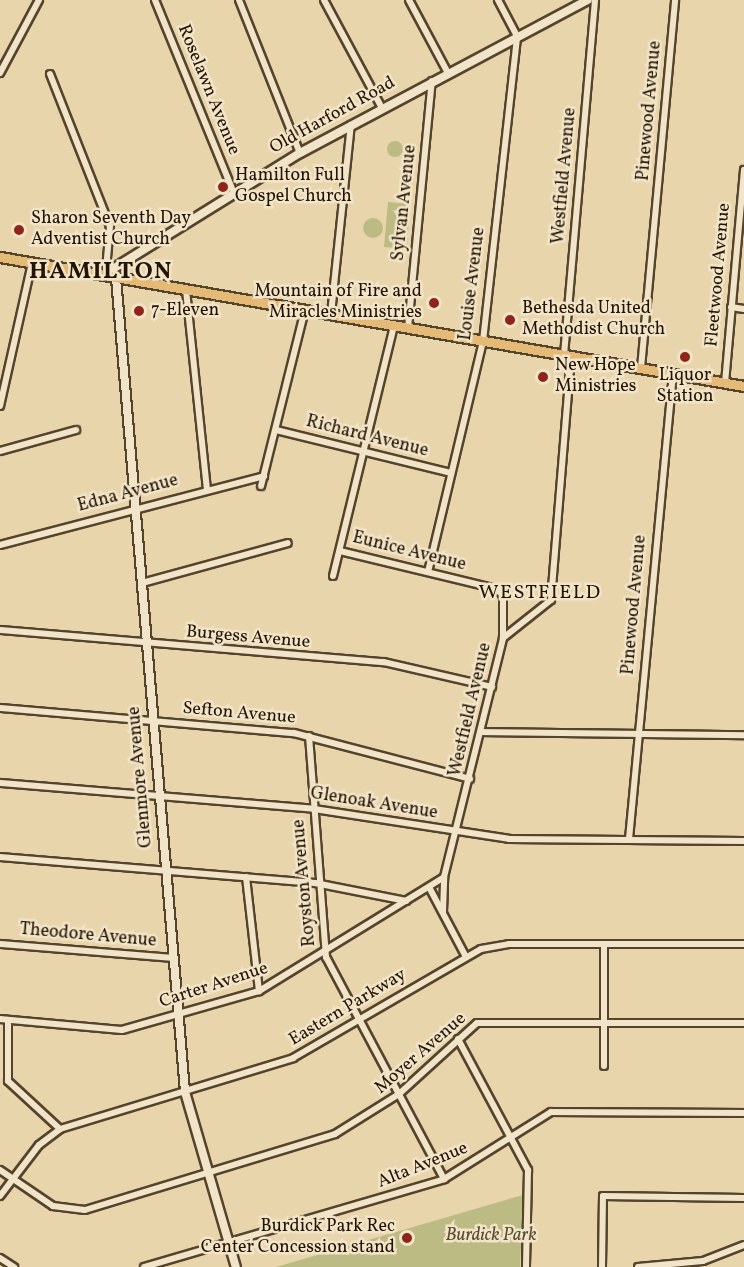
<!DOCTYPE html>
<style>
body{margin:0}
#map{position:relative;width:744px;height:1267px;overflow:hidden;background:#e9d5ab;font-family:Vollkorn,serif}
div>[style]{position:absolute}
.green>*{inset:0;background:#bdbb84}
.round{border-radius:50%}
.roads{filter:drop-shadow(2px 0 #54442c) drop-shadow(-2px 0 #54442c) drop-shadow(0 2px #54442c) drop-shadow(0 -2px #54442c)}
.street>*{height:6px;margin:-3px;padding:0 3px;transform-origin:3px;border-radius:3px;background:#f1e4c8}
.secondary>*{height:8px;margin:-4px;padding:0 4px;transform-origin:4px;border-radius:4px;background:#f1e4c8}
.primary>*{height:9px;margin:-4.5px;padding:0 4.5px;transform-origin:4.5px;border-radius:4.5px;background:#e4ba76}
.dots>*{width:16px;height:16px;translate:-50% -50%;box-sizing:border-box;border:3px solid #f1e4c8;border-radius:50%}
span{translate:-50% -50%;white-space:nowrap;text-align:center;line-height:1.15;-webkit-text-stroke:5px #f1e4c8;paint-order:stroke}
.street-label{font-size:18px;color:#231401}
.poi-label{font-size:18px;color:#231401}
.left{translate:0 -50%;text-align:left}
.right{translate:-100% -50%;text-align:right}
.park-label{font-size:18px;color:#594e2f;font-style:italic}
.neighbourhood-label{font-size:20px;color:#231401;letter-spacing:1.5px}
.district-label{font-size:24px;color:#231401;font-weight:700;letter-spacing:1.5px}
</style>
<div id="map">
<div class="green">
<div class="round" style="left:387px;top:141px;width:16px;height:16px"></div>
<div style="clip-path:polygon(388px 202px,410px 204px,407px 249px,384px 247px)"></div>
<div class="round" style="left:363px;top:218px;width:20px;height:20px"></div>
<div style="clip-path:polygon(523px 1195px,520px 1267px,276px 1267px)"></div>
</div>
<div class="roads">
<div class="street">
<div style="left:155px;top:0;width:206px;rotate:67.8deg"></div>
<div style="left:239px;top:0;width:165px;rotate:68.3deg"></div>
<div style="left:324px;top:0;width:123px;rotate:61.8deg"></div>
<div style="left:409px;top:0;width:83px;rotate:61.9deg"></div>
<div style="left:0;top:73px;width:83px;rotate:-61.9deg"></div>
<div style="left:50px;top:74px;width:163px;rotate:68.5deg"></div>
<div style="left:110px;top:226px;width:43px;rotate:95.3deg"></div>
<div style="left:186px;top:290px;width:200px;rotate:84deg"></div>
<div style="left:731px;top:307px;width:13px;rotate:9deg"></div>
<div style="left:331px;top:314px;width:190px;rotate:-84deg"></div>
<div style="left:408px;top:328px;width:248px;rotate:-84.5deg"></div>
<div style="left:564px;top:355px;width:356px;rotate:-85deg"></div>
<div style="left:641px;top:368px;width:370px;rotate:-84.7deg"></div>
<div style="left:725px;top:383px;width:214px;rotate:-84.9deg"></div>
<div style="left:0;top:406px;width:147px;rotate:-77.4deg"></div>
<div style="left:276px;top:430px;width:180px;rotate:13.8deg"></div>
<div style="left:0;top:451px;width:79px;rotate:-15.4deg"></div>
<div style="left:261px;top:486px;width:181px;rotate:-76deg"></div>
<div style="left:0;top:545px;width:273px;rotate:-14.6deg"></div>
<div style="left:340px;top:551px;width:162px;rotate:13.6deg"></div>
<div style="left:497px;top:589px;width:9px;rotate:49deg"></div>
<div style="left:503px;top:596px;width:42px;rotate:90deg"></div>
<div style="left:428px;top:572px;width:237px;rotate:-76.6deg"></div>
<div style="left:483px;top:341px;width:307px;rotate:-83.6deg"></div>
<div style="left:517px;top:36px;width:41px;rotate:-117.8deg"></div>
<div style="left:333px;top:576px;width:258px;rotate:-76.3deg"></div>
<div style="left:142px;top:583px;width:151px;rotate:-15.3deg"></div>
<div style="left:0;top:630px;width:385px;rotate:4.8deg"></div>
<div style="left:384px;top:662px;width:111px;rotate:13deg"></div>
<div style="left:0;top:708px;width:295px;rotate:4.9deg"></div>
<div style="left:294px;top:733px;width:182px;rotate:14.6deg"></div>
<div style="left:481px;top:732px;width:263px;rotate:0.7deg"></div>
<div style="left:309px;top:736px;width:222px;rotate:85.6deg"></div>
<div style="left:326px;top:957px;width:251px;rotate:62deg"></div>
<div style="left:0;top:783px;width:315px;rotate:4.7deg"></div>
<div style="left:314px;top:809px;width:197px;rotate:8.7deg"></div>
<div style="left:509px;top:839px;width:235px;rotate:0.5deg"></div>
<div style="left:629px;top:839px;width:467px;rotate:-84.6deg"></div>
<div style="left:0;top:857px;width:316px;rotate:4.7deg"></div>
<div style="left:315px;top:883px;width:93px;rotate:11.2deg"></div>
<div style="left:246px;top:877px;width:115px;rotate:83.5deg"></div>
<div style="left:429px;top:887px;width:77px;rotate:62.1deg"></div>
<div style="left:443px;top:912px;width:35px;rotate:-88deg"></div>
<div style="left:444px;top:877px;width:246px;rotate:-76.1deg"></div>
<div style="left:503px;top:638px;width:61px;rotate:-38.4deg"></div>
<div style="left:551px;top:600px;width:245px;rotate:-85.3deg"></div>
<div style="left:0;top:944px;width:174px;rotate:4.6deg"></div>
<div style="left:0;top:1019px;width:122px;rotate:5.2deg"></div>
<div style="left:122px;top:1030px;width:142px;rotate:-15.9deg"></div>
<div style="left:259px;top:991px;width:217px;rotate:-31.6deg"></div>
<div style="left:8px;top:1020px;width:61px;rotate:90deg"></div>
<div style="left:8px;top:1081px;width:71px;rotate:42.7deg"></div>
<div style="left:458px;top:1039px;width:149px;rotate:61.9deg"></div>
<div style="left:528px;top:1170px;width:97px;rotate:91.2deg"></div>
<div style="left:604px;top:1066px;width:122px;rotate:-90deg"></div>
<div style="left:0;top:1170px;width:64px;rotate:34.2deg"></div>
<div style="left:53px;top:1206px;width:32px;rotate:7deg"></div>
<div style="left:85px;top:1210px;width:261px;rotate:-16.9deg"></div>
<div style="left:335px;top:1134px;width:75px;rotate:-32deg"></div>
<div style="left:399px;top:1094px;width:105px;rotate:-42.3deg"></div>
<div style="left:477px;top:1023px;width:267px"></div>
<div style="left:0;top:1196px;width:64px;rotate:-52.6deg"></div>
<div style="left:39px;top:1145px;width:26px;rotate:-37deg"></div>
<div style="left:60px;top:1129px;width:244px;rotate:-16.9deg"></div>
<div style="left:293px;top:1058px;width:217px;rotate:-30.1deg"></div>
<div style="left:481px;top:949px;width:28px;rotate:-10deg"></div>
<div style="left:509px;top:944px;width:235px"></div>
<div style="left:0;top:1258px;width:17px;rotate:33deg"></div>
<div style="left:144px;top:1267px;width:313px;rotate:-16.3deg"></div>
<div style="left:444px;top:1179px;width:126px;rotate:-32.1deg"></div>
<div style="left:551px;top:1112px;width:193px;rotate:0.3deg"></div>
<div style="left:602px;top:1267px;width:71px;rotate:-89.2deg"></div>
<div style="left:603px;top:1196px;width:141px;rotate:0.8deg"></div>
<div style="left:638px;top:1267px;width:65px;rotate:-5.3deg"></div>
<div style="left:703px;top:1261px;width:44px;rotate:-21.3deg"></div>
</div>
<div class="secondary">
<div style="left:103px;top:275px;width:232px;rotate:-31.8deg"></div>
<div style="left:300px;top:153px;width:326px;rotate:-28deg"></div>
<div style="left:116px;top:278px;width:817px;rotate:85.15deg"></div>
<div style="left:185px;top:1092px;width:182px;rotate:73.8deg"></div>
</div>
<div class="primary">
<div style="left:0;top:257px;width:755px;rotate:9.84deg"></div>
</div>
</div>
<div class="dots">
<div style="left:223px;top:187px;background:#8f2418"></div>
<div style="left:19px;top:230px;background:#8f2418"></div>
<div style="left:434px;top:303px;background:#8f2418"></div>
<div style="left:139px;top:311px;background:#8f2418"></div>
<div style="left:510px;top:320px;background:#8f2418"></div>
<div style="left:685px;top:357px;background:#8f2418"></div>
<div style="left:543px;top:377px;background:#8f2418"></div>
<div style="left:407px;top:1238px;background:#8f2418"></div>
</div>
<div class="street-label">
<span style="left:208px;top:90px;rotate:68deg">Roselawn Avenue</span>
<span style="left:650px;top:111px;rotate:-85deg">Pinewood Avenue</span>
<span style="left:333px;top:116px;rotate:-29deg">Old Harford Road</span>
<span style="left:565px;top:176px;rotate:-85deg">Westfield Avenue</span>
<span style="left:405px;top:203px;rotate:-84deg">Sylvan Avenue</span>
<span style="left:719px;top:275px;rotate:-85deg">Fleetwood Avenue</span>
<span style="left:473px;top:284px;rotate:-83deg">Louise Avenue</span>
<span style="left:367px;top:437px;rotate:14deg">Richard Avenue</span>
<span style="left:128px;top:494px;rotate:-15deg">Edna Avenue</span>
<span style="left:409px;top:552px;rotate:14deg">Eunice Avenue</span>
<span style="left:635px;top:605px;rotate:-85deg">Pinewood Avenue</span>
<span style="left:248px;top:638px;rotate:5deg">Burgess Avenue</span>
<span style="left:471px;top:710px;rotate:-77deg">Westfield Avenue</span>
<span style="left:239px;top:714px;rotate:5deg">Sefton Avenue</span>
<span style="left:141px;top:777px;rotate:-95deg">Glenmore Avenue</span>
<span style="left:374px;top:804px;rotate:9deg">Glenoak Avenue</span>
<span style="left:305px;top:883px;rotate:-95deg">Royston Avenue</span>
<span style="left:88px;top:936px;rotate:5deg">Theodore Avenue</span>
<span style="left:214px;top:986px;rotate:-18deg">Carter Avenue</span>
<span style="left:348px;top:1008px;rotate:-31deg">Eastern Parkway</span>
<span style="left:421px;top:1054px;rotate:-41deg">Moyer Avenue</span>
<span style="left:423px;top:1166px;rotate:-22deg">Alta Avenue</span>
</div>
<div class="poi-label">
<span class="left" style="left:235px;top:187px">Hamilton Full<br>Gospel Church</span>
<span class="left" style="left:31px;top:230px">Sharon Seventh Day<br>Adventist Church</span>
<span class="right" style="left:422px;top:303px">Mountain of Fire and<br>Miracles Ministries</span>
<span class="left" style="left:522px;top:320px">Bethesda United<br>Methodist Church</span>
<span class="left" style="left:151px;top:311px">7-Eleven</span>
<span class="left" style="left:555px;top:377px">New Hope<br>Ministries</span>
<span style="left:685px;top:387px">Liquor<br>Station</span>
<span class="right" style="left:395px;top:1238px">Burdick Park Rec<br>Center Concession stand</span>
</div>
<div class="park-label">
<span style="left:491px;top:1236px">Burdick Park</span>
</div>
<div class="neighbourhood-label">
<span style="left:540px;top:593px">WESTFIELD</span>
</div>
<div class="district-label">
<span style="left:101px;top:273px">HAMILTON</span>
</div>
</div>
